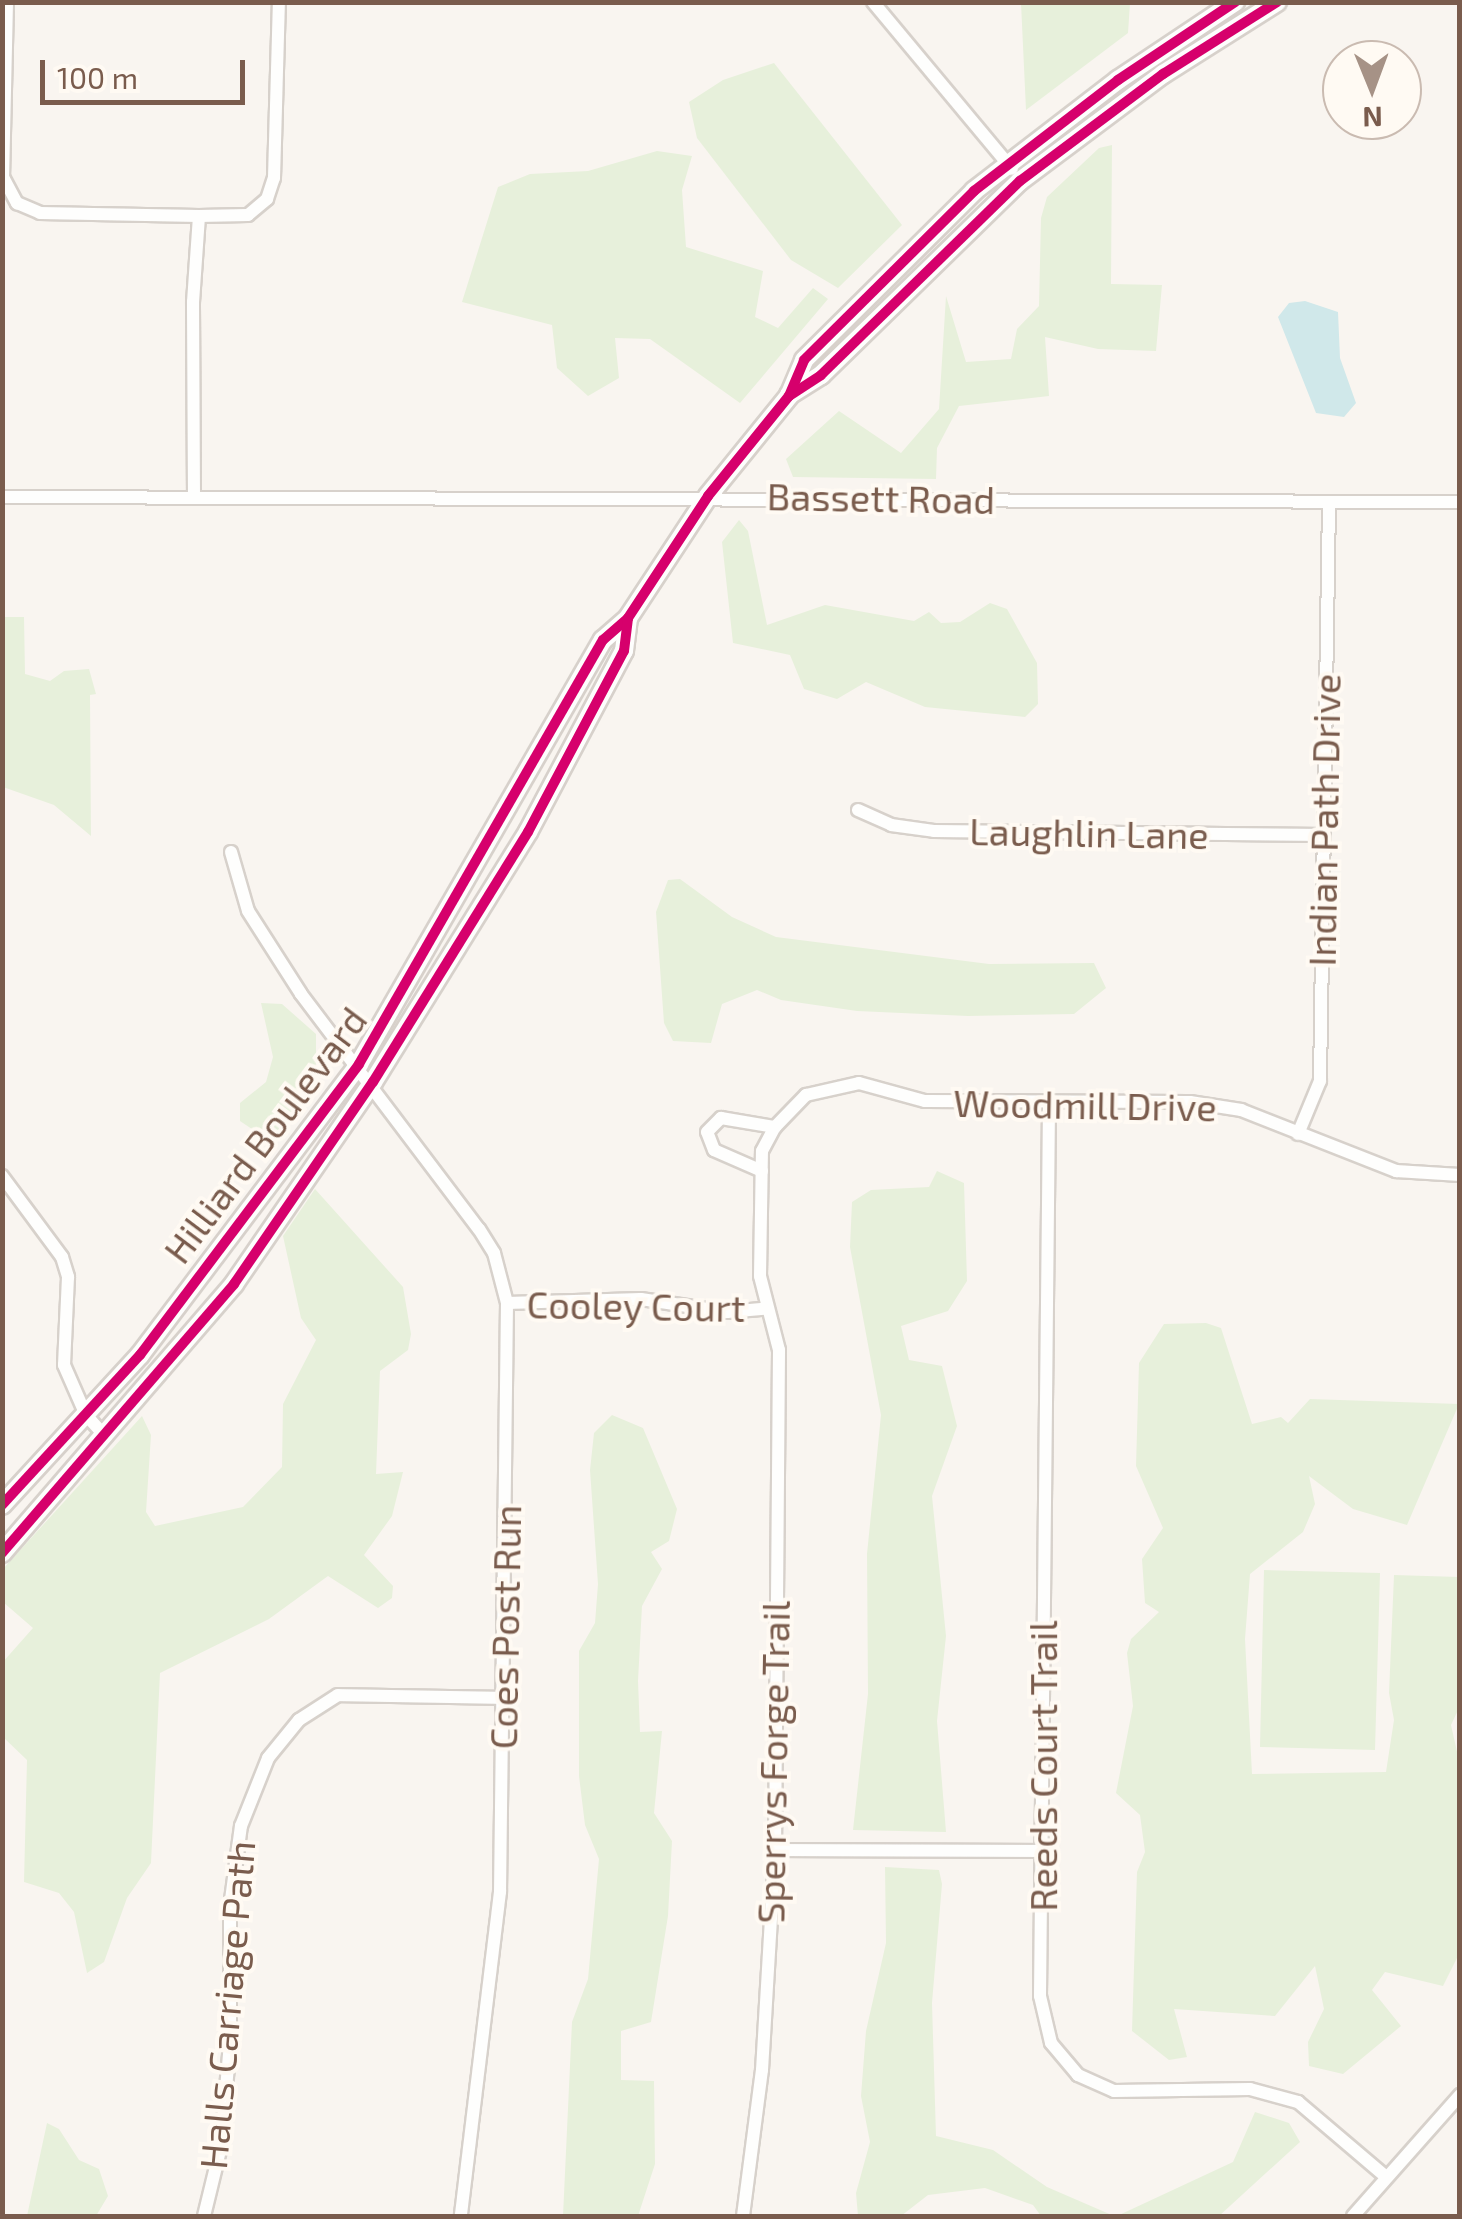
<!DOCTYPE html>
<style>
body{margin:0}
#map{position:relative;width:1462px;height:2219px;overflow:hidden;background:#f9f5f0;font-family:"Exo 2",sans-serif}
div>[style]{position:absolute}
.green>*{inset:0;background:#e7f0db}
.water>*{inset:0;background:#d0e8ea}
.roads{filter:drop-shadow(2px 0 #d7d1cb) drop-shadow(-2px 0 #d7d1cb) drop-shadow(0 2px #d7d1cb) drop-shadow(0 -2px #d7d1cb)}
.street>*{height:12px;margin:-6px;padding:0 6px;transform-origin:6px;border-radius:6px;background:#fefefd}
.secondary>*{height:18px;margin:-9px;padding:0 9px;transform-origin:9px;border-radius:9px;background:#fefefd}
.cycleway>*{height:10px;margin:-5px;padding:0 5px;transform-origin:5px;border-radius:5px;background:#d6006c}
span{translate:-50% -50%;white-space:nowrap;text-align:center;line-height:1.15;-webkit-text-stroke:8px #fffaf3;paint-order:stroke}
.street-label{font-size:38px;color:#7a5c4d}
.frame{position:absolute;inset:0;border:5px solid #7a5c4d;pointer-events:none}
.north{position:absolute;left:1322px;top:40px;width:100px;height:100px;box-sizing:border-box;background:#fffaf3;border:2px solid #cabbb1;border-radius:50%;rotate:179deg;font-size:28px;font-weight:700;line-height:40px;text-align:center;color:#7a5c4d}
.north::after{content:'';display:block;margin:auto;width:35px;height:45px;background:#a69286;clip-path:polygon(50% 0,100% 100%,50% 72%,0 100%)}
.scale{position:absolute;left:40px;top:60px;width:205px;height:45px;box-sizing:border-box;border:5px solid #7a5c4d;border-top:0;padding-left:12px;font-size:30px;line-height:35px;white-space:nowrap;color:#7a5c4d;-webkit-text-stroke:8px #fffaf3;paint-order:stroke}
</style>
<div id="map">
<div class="green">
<div style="clip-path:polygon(1021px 3px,1130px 3px,1128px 33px,1026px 110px)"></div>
<div style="clip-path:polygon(774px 63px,902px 225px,838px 288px,791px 260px,697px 138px,689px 102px,723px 80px)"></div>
<div style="clip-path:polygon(1112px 145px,1111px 284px,1162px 285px,1156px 351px,1098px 349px,1045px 337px,1049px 396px,959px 406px,937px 448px,936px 479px,793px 477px,786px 459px,839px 411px,901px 453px,939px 409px,946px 296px,966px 362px,1011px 359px,1017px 329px,1039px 306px,1041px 218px,1047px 197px,1099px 148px)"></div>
<div style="clip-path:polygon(657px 151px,692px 156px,682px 190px,686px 247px,763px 271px,755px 317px,778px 328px,813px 288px,828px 299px,740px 403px,650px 339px,615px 338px,619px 378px,588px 396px,557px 368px,552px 325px,462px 302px,498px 187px,530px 174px,588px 171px)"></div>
<div style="clip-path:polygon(739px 520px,748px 531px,767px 625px,825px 605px,914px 621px,929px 612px,941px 623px,960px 622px,990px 603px,1007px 609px,1037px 663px,1038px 704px,1025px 717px,925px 707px,866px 682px,837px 699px,804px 689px,790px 655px,733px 643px,722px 542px)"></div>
<div style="clip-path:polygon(3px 617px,24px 617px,25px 674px,50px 681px,64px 671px,89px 669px,96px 694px,90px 695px,91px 836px,54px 805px,3px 787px)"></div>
<div style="clip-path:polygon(680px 879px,732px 917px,776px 937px,989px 964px,1094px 963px,1106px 988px,1074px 1014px,968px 1016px,857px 1011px,781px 1000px,757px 990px,722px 1004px,711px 1043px,673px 1041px,664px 1023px,656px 912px,668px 880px)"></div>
<div style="clip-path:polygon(261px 1003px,282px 1004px,316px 1034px,316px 1080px,271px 1142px,240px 1121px,240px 1103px,266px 1082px,273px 1057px)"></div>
<div style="clip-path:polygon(937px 1171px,964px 1183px,967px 1281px,948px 1311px,901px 1326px,909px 1360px,942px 1366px,957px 1426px,932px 1496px,946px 1636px,937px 1721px,946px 1832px,853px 1830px,868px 1694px,867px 1554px,881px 1415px,850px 1247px,852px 1202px,871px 1190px,929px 1187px)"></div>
<div style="clip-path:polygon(315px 1189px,403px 1287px,411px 1334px,408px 1350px,380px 1371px,376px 1474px,403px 1472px,392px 1516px,364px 1555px,393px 1586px,392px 1598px,378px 1608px,328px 1576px,269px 1619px,160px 1673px,151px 1863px,127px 1898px,104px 1962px,87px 1973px,74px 1912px,59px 1893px,24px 1882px,27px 1760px,3px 1737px,2px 1663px,33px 1628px,3px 1602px,3px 1569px,142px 1416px,151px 1435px,146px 1512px,155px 1526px,243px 1507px,282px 1467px,283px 1404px,316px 1340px,301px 1318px,283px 1236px)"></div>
<div style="clip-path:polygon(1206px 1323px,1221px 1328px,1252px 1424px,1281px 1417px,1288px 1423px,1310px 1399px,1459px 1404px,1407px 1525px,1353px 1509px,1309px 1476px,1315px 1504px,1303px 1532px,1250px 1574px,1245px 1639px,1252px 1774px,1386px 1772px,1394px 1720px,1389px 1693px,1394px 1575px,1459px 1577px,1459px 1708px,1451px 1725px,1460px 1765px,1459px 1954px,1443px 1986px,1385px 1972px,1372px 1990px,1401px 2026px,1343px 2074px,1309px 2066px,1308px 2042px,1324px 2009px,1315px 1966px,1275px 2016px,1174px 2009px,1187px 2057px,1169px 2060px,1132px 2031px,1137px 1872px,1145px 1852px,1140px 1815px,1116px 1793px,1133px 1706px,1127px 1653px,1131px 1639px,1159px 1612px,1145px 1603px,1142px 1559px,1163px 1528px,1136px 1466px,1139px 1363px,1164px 1324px)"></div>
<div style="clip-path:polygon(612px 1415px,643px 1428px,677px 1509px,669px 1541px,651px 1552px,662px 1569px,642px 1606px,638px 1681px,640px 1732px,662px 1731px,654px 1813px,672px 1841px,668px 1916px,651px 2022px,621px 2031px,621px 2080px,654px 2081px,655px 2164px,638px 2216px,563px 2216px,572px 2022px,588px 1979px,599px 1859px,585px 1825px,579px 1776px,579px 1651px,595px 1623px,598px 1584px,590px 1470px,594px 1433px)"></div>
<div style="clip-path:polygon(1264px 1570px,1380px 1573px,1375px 1750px,1260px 1747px)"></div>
<div style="clip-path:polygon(885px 1867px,939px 1870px,942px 1884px,932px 2003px,936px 2136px,993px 2150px,1047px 2187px,1114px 2216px,1041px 2216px,1033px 2205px,985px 2188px,928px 2195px,901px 2216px,858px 2216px,856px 2193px,870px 2142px,861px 2096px,866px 2031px,886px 1943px)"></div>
<div style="clip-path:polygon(1255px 2112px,1289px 2123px,1300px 2142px,1219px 2216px,1117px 2216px,1233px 2162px)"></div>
<div style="clip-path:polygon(47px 2123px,59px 2129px,79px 2160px,99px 2169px,108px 2196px,96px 2216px,27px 2216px)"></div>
</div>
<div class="water">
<div style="clip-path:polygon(1305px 301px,1338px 312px,1340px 358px,1356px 403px,1344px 417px,1316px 413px,1278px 317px,1289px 303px)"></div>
</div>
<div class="roads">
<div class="street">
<div style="left:7px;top:2px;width:175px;rotate:91.3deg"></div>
<div style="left:3px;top:177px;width:30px;rotate:62deg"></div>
<div style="left:17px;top:203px;width:25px;rotate:23deg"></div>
<div style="left:40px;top:213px;width:159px;rotate:1.1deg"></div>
<div style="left:199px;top:216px;width:49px;rotate:-1.2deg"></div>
<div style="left:248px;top:215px;width:25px;rotate:-40deg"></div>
<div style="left:267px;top:199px;width:22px;rotate:-72deg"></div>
<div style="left:274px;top:178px;width:176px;rotate:-88.4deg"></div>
<div style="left:873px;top:2px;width:217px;rotate:50.2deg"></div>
<div style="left:2px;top:497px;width:1458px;rotate:0.2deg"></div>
<div style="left:194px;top:497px;width:195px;rotate:-90.3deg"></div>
<div style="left:193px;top:302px;width:86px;rotate:-86deg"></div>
<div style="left:858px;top:810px;width:36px;rotate:24deg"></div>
<div style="left:891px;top:825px;width:43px;rotate:7.9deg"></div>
<div style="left:934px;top:831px;width:389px;rotate:0.6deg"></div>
<div style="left:231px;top:852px;width:61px;rotate:73.9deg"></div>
<div style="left:248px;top:911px;width:98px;rotate:57.4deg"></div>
<div style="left:301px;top:994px;width:295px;rotate:52.9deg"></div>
<div style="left:479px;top:1229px;width:28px;rotate:58deg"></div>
<div style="left:494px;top:1253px;width:52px;rotate:75.4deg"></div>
<div style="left:507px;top:1303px;width:589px;rotate:90.68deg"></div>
<div style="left:500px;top:1892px;width:326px;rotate:96.9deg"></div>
<div style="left:1049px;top:1106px;width:890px;rotate:90.58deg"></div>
<div style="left:1040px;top:1996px;width:48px;rotate:76.8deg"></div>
<div style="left:1051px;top:2043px;width:42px;rotate:49.8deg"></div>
<div style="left:1078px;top:2075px;width:39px;rotate:24deg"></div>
<div style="left:1114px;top:2091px;width:136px;rotate:-0.8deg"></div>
<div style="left:1250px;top:2089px;width:50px;rotate:15.2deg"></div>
<div style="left:1298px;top:2102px;width:116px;rotate:40.4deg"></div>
<div style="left:1298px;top:1134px;width:57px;rotate:-67.5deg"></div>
<div style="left:1320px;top:1081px;width:578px;rotate:-89.11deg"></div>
<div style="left:762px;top:1171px;width:52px;rotate:-156.4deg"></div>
<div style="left:714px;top:1150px;width:19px;rotate:-111deg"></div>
<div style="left:707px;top:1132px;width:20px;rotate:-45deg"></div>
<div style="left:721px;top:1118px;width:55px;rotate:9.5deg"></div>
<div style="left:2px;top:1176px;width:101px;rotate:53.5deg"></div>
<div style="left:62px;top:1257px;width:21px;rotate:73deg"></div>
<div style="left:68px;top:1277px;width:88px;rotate:92.6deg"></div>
<div style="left:64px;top:1365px;width:55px;rotate:66.3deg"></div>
<div style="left:86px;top:1415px;width:25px;rotate:48deg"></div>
<div style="left:507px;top:1303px;width:134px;rotate:-1.7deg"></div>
<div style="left:641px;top:1299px;width:87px;rotate:8.6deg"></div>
<div style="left:727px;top:1312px;width:37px;rotate:-5deg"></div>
<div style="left:775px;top:1850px;width:269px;rotate:0.2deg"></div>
<div style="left:204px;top:2216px;width:72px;rotate:-76.3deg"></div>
<div style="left:221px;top:2146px;width:103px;rotate:-85deg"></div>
<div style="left:230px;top:2043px;width:136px;rotate:-90deg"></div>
<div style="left:230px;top:1907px;width:82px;rotate:-82.3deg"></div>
<div style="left:241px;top:1826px;width:73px;rotate:-68.3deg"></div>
<div style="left:268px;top:1758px;width:49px;rotate:-50.8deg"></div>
<div style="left:299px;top:1720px;width:46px;rotate:-32.7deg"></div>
<div style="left:338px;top:1695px;width:165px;rotate:1deg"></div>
<div style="left:743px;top:2216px;width:147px;rotate:-82.6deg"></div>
<div style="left:762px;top:2070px;width:220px;rotate:-86.6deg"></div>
<div style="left:775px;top:1850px;width:500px;rotate:-89.54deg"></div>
<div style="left:779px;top:1350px;width:76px;rotate:-104.4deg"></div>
<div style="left:760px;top:1276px;width:125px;rotate:-89.1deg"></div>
<div style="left:762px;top:1151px;width:27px;rotate:-62deg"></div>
<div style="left:775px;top:1127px;width:45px;rotate:-45.9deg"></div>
<div style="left:806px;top:1095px;width:54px;rotate:-12.8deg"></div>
<div style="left:859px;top:1083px;width:68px;rotate:15.3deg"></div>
<div style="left:925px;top:1101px;width:265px;rotate:0.2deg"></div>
<div style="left:1190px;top:1102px;width:52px;rotate:8.9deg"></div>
<div style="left:1241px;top:1110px;width:167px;rotate:21.5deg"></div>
<div style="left:1396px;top:1171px;width:64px;rotate:3.6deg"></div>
<div style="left:1353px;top:2216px;width:162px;rotate:-48.5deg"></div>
</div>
<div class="secondary">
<div style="left:789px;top:395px;width:38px;rotate:-32deg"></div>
<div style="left:821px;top:375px;width:278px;rotate:-44.3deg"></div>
<div style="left:1020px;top:181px;width:179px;rotate:-36.8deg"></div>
<div style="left:1163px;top:74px;width:135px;rotate:-32.3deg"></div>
<div style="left:2px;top:1505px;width:204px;rotate:-47.4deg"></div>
<div style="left:140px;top:1355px;width:364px;rotate:-53deg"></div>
<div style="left:359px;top:1064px;width:489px;rotate:-60.1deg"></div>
<div style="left:603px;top:640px;width:33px;rotate:-41deg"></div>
<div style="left:628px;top:618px;width:146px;rotate:-56.7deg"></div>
<div style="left:708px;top:496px;width:129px;rotate:-51deg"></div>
<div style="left:789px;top:396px;width:39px;rotate:-67deg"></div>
<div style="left:804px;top:360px;width:240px;rotate:-44.8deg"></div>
<div style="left:974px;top:191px;width:182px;rotate:-37.6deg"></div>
<div style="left:1118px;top:80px;width:141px;rotate:-33.7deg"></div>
<div style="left:2px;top:1553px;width:355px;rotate:-49.2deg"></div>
<div style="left:234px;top:1284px;width:245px;rotate:-55.5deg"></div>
<div style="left:373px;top:1082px;width:294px;rotate:-58.2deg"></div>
<div style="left:528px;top:832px;width:205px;rotate:-62.1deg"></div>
<div style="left:624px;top:651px;width:33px;rotate:-83deg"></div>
</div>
</div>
<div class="cycleway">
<div style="left:789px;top:396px;width:38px;rotate:-33deg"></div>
<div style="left:821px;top:375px;width:278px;rotate:-44.3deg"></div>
<div style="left:1020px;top:181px;width:179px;rotate:-36.8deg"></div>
<div style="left:1163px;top:74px;width:135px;rotate:-32.3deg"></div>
<div style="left:2px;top:1505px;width:204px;rotate:-47.4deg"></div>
<div style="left:140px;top:1355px;width:364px;rotate:-53deg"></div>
<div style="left:359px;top:1064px;width:489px;rotate:-60.1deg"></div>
<div style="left:603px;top:640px;width:33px;rotate:-41deg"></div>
<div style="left:628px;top:618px;width:146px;rotate:-56.7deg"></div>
<div style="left:708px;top:496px;width:129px;rotate:-51deg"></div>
<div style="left:789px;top:396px;width:39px;rotate:-67deg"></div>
<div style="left:804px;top:360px;width:240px;rotate:-44.8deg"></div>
<div style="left:974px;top:191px;width:182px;rotate:-37.6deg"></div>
<div style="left:1118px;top:80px;width:141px;rotate:-33.7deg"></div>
<div style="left:2px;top:1553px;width:355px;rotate:-49.2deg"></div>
<div style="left:234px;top:1284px;width:245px;rotate:-55.5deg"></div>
<div style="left:373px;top:1082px;width:294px;rotate:-58.2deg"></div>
<div style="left:528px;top:832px;width:205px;rotate:-62.1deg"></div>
<div style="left:624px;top:651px;width:33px;rotate:-83deg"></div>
</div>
<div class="street-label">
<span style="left:881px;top:498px;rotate:1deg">Bassett Road</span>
<span style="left:1324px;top:820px;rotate:-89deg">Indian Path Drive</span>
<span style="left:1089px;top:833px;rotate:1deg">Laughlin Lane</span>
<span style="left:1085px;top:1105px;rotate:1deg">Woodmill Drive</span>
<span style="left:265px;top:1135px;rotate:-53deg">Hilliard Boulevard</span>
<span style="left:636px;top:1306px;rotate:1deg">Cooley Court</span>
<span style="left:505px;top:1627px;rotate:-89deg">Coes Post Run</span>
<span style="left:773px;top:1762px;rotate:-89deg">Sperrys Forge Trail</span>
<span style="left:1043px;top:1766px;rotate:-90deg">Reeds Court Trail</span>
<span style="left:227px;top:2005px;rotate:-85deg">Halls Carriage Path</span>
</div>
<div class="frame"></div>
<div class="north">N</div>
<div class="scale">100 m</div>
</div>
